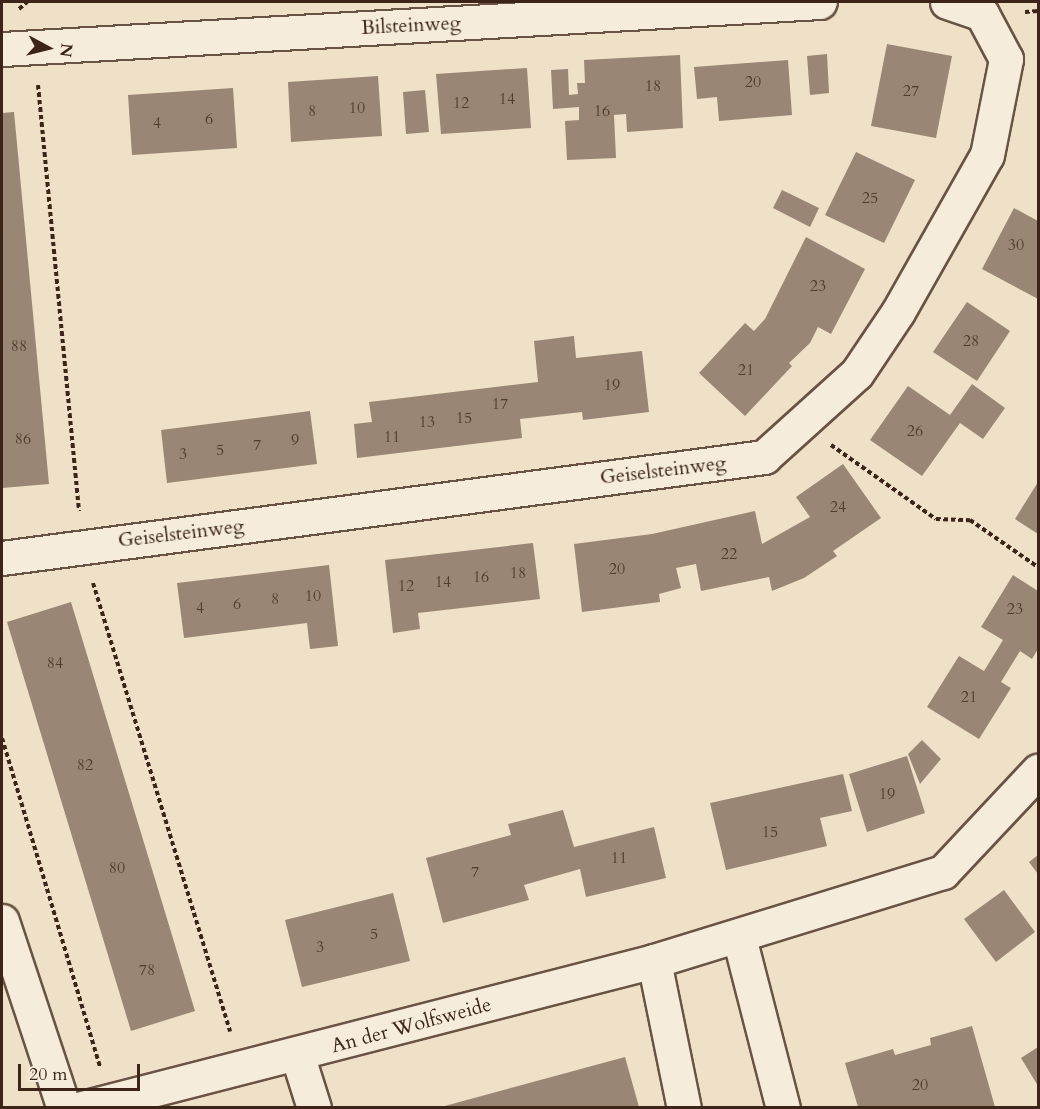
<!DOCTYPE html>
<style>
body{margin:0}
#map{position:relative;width:1040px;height:1109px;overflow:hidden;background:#efe1c8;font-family:Cardo,serif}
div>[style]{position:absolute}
.building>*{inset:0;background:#998674}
.path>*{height:4px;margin-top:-2px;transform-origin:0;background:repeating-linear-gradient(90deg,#3c2418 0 4.5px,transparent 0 7.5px)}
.roads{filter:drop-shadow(2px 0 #695344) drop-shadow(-2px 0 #695344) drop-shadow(0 2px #695344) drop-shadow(0 -2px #695344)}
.minor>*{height:33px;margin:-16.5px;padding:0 16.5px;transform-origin:16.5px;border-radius:16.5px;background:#f5ecdb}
span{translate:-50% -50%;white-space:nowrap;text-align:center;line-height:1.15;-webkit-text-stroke:4.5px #f5ecdb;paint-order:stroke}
.number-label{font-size:16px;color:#533c2f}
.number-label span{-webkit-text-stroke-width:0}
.street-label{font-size:20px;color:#3c2418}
.frame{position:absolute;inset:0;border:3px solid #3c2418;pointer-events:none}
.north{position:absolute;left:18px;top:18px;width:60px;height:60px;-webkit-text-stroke:4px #f5ecdb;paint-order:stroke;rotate:97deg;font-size:16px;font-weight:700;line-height:24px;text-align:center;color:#3c2418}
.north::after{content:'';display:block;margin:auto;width:21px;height:27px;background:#3c2418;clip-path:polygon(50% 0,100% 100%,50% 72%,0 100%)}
.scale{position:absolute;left:18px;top:1064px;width:122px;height:27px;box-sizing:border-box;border:3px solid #3c2418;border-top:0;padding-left:8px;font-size:18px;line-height:21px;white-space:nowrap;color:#3c2418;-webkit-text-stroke:4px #f5ecdb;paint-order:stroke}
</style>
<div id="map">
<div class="building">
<div style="clip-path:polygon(887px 44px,952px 56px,936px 138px,871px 126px)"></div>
<div style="clip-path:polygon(827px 54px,829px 93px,810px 95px,807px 56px)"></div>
<div style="clip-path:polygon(680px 55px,683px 128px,627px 132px,626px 114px,614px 115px,616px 158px,567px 160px,565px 121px,579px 120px,579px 107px,553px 109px,551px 70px,568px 69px,569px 95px,578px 94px,577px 83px,585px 83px,584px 60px)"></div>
<div style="clip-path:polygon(788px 60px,792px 115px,719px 121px,717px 97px,697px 99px,694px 67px)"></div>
<div style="clip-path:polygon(527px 68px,531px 128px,441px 134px,436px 74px)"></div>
<div style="clip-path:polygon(378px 76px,382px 136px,291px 142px,288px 82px)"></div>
<div style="clip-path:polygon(233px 88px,237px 148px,132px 155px,128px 95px)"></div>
<div style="clip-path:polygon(425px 90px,429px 132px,406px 134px,403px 92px)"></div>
<div style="clip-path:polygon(14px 112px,49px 484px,2px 488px,2px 113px)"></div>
<div style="clip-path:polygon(856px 152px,915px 180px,884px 243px,825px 215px)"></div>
<div style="clip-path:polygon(782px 190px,819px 208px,810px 227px,773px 208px)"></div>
<div style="clip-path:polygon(1014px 208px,1038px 221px,1038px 299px,982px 269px)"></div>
<div style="clip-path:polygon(806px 237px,865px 269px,831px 334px,818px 327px,810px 343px,789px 363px,792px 366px,745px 416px,699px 373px,745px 323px,754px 331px,765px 319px)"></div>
<div style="clip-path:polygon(967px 302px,1010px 331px,977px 381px,933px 352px)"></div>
<div style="clip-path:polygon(574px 336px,576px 358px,642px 351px,649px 412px,583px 420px,582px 412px,520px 419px,522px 438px,357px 458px,354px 424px,372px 422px,369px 402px,538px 382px,534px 341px)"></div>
<div style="clip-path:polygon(972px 384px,1005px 408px,983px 439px,960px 423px,922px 476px,870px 440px,908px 386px,950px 415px)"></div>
<div style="clip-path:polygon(310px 411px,317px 464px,167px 483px,161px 430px)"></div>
<div style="clip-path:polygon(843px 464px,881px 518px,833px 551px,837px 556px,804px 578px,772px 591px,769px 577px,701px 591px,696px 564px,676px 568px,681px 588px,659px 594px,660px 602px,582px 612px,574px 544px,652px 534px,755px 511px,762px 544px,810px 517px,796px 497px)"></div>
<div style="clip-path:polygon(1038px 482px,1038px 534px,1015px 519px)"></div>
<div style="clip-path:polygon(533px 543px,540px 599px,418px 613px,420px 629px,393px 633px,385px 560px)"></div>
<div style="clip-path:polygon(329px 565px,338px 646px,310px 649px,307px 623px,184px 638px,177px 583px)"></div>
<div style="clip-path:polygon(1013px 575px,1038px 591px,1038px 649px,1032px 659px,1020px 651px,1001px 682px,1011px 688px,979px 739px,927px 707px,959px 656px,984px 671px,1003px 640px,981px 627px)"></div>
<div style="clip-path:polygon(71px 602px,195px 1011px,131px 1031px,7px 622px)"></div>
<div style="clip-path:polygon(922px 740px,941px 759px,920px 784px,908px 754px)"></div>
<div style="clip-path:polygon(907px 756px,925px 813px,867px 832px,849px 774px)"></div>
<div style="clip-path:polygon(843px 774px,852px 811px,820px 818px,827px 846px,726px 870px,710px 803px)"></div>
<div style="clip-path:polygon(563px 810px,574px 847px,654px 827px,666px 878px,586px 897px,580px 869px,524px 885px,529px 900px,443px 923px,426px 858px,511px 835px,508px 824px)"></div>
<div style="clip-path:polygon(1038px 855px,1038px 874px,1029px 862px)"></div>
<div style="clip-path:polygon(1004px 890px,1035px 932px,996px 962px,964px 919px)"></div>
<div style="clip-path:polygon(393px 893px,410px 961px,302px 987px,285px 920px)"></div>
<div style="clip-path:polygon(972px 1026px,995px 1107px,858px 1107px,845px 1063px,893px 1049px,895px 1055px,931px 1045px,930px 1038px)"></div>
<div style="clip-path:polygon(1038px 1047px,1038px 1086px,1021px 1058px)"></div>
<div style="clip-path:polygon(625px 1057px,639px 1107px,441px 1107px)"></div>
</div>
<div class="path">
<div style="left:19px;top:9px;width:11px;rotate:-41deg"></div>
<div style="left:1025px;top:12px;width:13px;rotate:-4deg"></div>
<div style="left:38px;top:85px;width:428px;rotate:84.5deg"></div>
<div style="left:831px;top:445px;width:128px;rotate:35.2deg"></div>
<div style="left:936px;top:519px;width:34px;rotate:2deg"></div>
<div style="left:970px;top:520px;width:83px;rotate:34.7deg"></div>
<div style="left:93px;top:583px;width:469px;rotate:73deg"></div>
<div style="left:2px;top:738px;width:343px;rotate:73.4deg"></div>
</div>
<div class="roads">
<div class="minor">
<div style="left:2px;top:49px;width:819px;rotate:-3.29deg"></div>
<div style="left:2px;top:558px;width:769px;rotate:-7.55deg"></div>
<div style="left:764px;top:457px;width:125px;rotate:-42.1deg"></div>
<div style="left:857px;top:373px;width:73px;rotate:-56.1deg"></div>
<div style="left:898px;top:312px;width:180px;rotate:-60.5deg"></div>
<div style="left:987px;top:155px;width:98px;rotate:-78.8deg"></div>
<div style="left:1006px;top:59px;width:51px;rotate:-118.1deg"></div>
<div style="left:982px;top:14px;width:37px;rotate:-161deg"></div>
<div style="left:2px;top:921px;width:197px;rotate:71.7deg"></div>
<div style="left:739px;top:937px;width:177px;rotate:75.6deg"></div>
<div style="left:654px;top:961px;width:150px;rotate:78.5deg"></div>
<div style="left:297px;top:1054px;width:57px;rotate:72.5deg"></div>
<div style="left:82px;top:1108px;width:591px;rotate:-14.41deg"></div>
<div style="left:654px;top:961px;width:302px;rotate:-17.1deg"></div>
<div style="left:943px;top:872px;width:139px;rotate:-46.8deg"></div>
</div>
</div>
<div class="number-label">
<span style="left:753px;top:82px">20</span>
<span style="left:653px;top:86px">18</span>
<span style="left:911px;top:91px">27</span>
<span style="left:507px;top:99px">14</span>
<span style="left:461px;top:103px">12</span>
<span style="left:357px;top:108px">10</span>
<span style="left:312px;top:111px">8</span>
<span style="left:602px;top:111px">16</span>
<span style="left:209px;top:119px">6</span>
<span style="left:157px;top:123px">4</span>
<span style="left:870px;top:198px">25</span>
<span style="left:1016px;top:245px">30</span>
<span style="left:818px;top:286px">23</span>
<span style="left:971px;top:341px">28</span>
<span style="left:19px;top:346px">88</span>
<span style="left:746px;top:370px">21</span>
<span style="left:612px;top:385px">19</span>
<span style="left:500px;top:404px">17</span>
<span style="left:464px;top:418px">15</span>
<span style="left:427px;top:422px">13</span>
<span style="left:915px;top:431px">26</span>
<span style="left:392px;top:437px">11</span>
<span style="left:23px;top:439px">86</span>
<span style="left:295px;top:440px">9</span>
<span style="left:257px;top:445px">7</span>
<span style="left:220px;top:450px">5</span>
<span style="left:183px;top:454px">3</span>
<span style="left:838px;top:507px">24</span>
<span style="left:729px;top:554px">22</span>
<span style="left:617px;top:569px">20</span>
<span style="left:518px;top:573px">18</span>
<span style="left:481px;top:577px">16</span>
<span style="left:443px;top:582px">14</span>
<span style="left:406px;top:586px">12</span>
<span style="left:313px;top:596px">10</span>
<span style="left:275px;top:599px">8</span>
<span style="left:237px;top:604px">6</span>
<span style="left:200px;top:608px">4</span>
<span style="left:1015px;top:609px">23</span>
<span style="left:55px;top:663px">84</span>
<span style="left:969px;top:697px">21</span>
<span style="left:85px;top:765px">82</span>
<span style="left:887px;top:794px">19</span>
<span style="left:770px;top:832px">15</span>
<span style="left:619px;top:858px">11</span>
<span style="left:117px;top:868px">80</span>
<span style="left:475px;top:872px">7</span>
<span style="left:374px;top:934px">5</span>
<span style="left:320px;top:947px">3</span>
<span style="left:147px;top:970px">78</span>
<span style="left:920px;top:1085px">20</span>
</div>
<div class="street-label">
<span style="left:411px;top:25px;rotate:-3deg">Bilsteinweg</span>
<span style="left:663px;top:470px;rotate:-7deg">Geiselsteinweg</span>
<span style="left:181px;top:533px;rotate:-7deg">Geiselsteinweg</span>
<span style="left:411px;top:1025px;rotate:-15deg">An der Wolfsweide</span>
</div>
<div class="frame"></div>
<div class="north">N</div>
<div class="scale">20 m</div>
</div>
